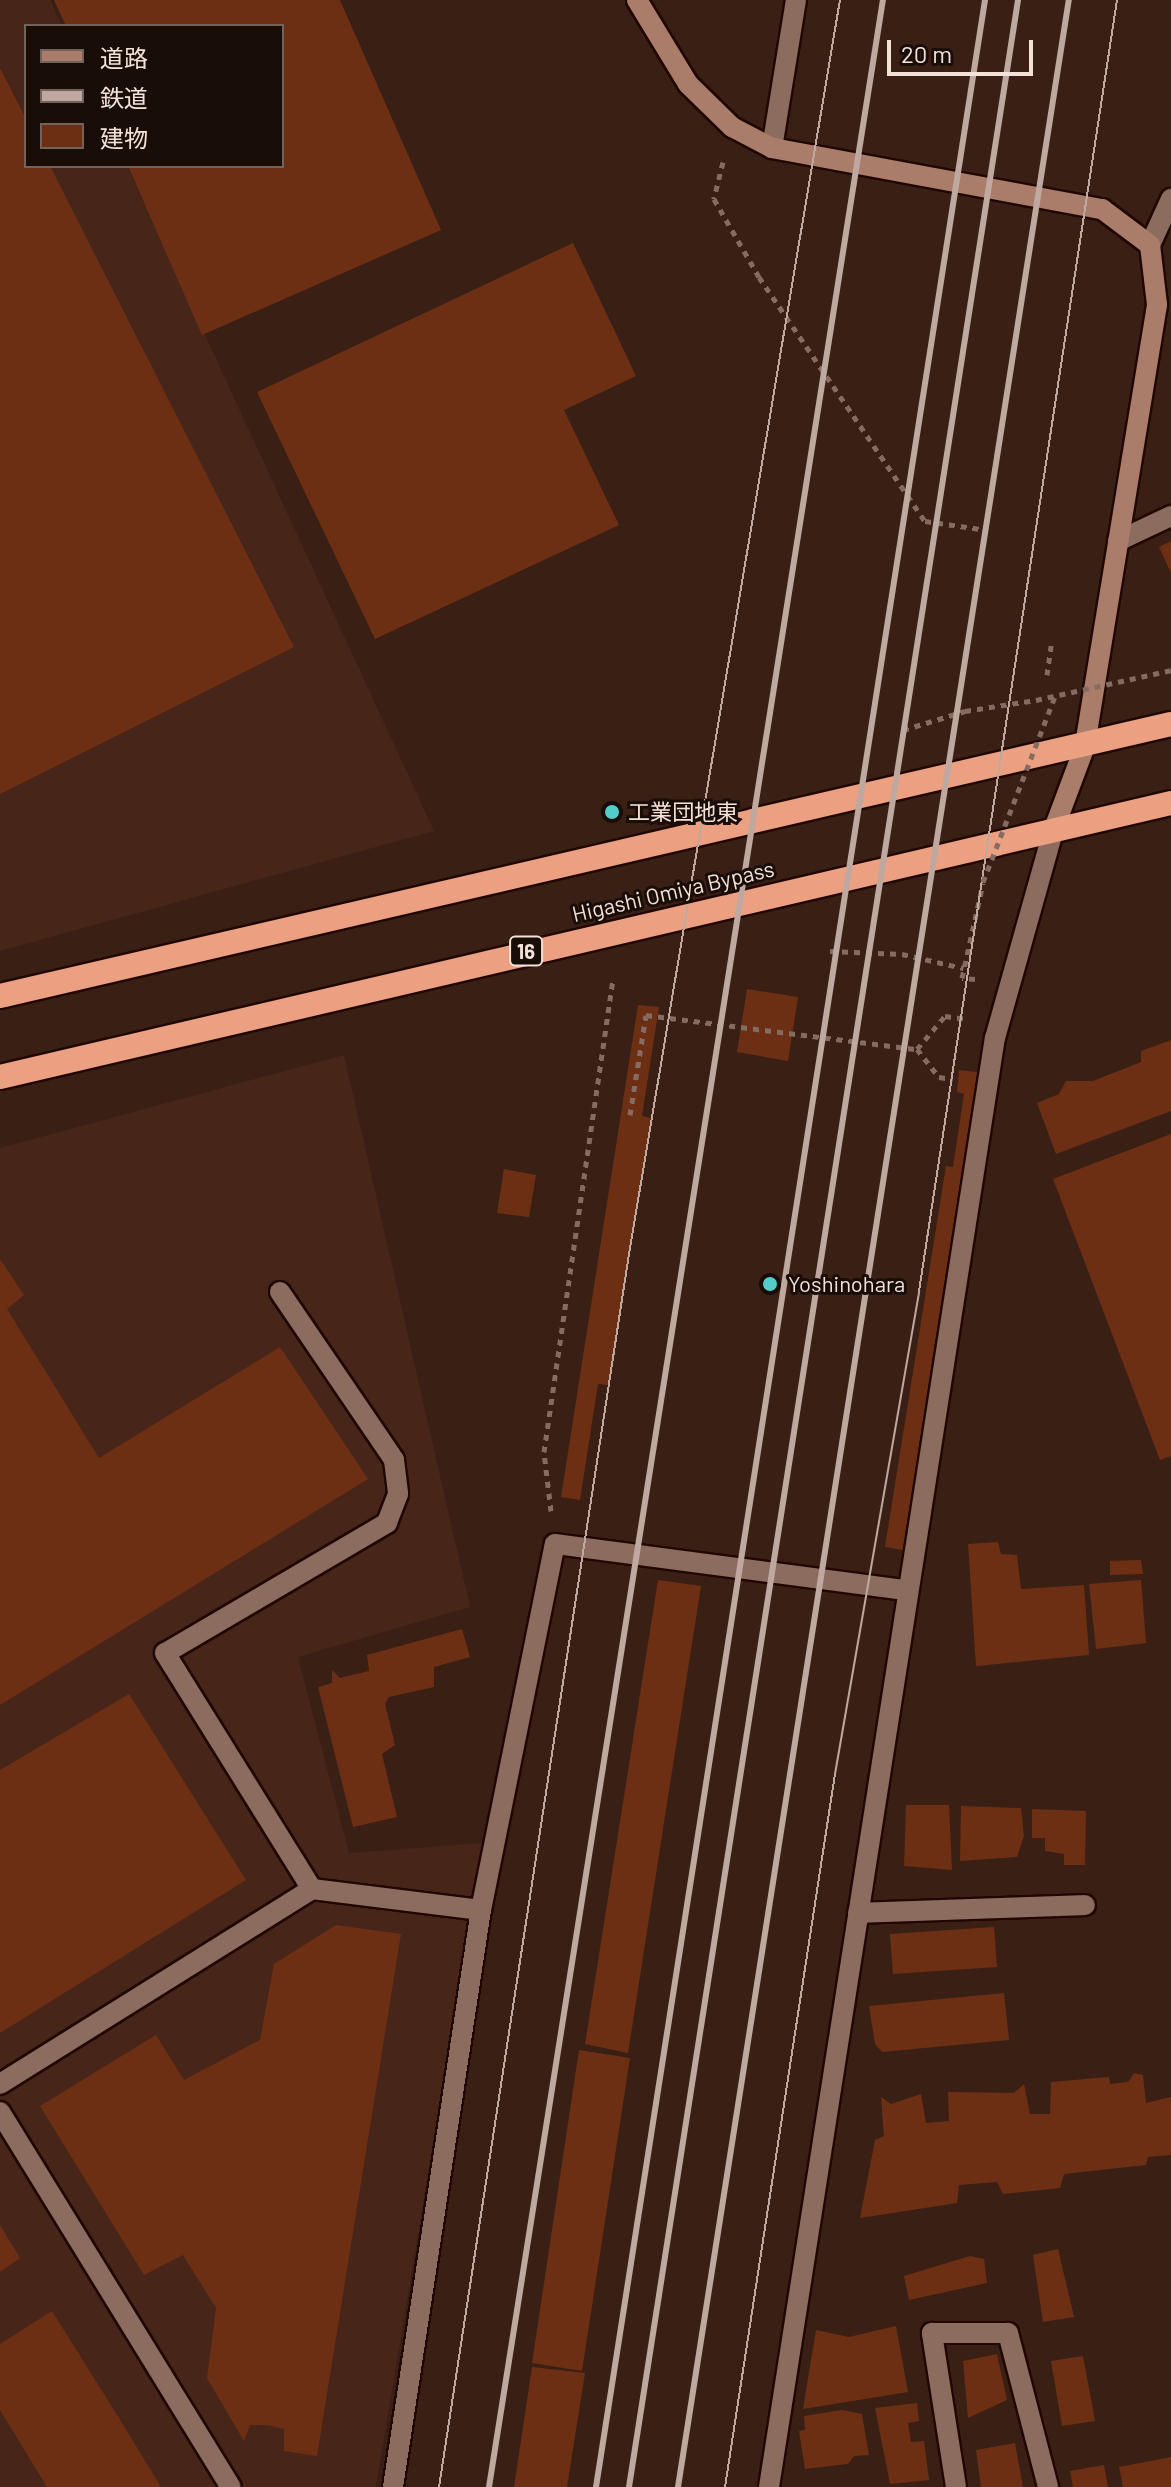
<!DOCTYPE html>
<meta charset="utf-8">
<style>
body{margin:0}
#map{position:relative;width:1171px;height:2487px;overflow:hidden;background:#3a1f15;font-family:Barlow,"Noto Sans JP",sans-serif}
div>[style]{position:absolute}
.built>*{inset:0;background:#472518}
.building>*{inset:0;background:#6d2f14}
.path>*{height:5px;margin-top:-2.5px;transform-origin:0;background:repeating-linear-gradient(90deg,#846c63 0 6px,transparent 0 12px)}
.roads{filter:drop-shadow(2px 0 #200801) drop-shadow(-2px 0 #200801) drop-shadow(0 2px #200801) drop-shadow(0 -2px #200801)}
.lane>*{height:20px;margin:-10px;padding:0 10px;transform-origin:10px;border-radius:10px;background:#8d6c60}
.street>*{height:20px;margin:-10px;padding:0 10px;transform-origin:10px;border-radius:10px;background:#8d6c60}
.secondary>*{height:20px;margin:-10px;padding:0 10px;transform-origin:10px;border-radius:10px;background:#aa7c6a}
.highway>*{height:24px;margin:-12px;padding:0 12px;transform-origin:12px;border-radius:12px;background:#eca082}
.tram>*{height:2px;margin:-1px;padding:0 1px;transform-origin:1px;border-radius:1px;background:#bea8a0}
.rail>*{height:6px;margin:-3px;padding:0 3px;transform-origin:3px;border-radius:3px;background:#bea8a0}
.path-bridge>*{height:5px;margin-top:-2.5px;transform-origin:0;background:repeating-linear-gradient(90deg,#846c63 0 6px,transparent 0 12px)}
.dots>*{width:22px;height:22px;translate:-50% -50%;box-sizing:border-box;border:4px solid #190d08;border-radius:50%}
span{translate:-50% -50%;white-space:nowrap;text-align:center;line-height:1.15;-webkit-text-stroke:6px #190d08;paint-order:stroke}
.shield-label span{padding:2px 6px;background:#190d08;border:2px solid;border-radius:6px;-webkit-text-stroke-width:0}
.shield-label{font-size:20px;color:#f4e1da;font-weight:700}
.poi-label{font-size:22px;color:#f4e1da}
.left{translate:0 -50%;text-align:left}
.street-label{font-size:22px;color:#f4e1da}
.legend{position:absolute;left:24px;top:24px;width:260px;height:144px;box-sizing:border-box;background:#190d08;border:2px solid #71625c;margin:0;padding:10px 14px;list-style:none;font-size:24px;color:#f4e1da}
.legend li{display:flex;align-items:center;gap:16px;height:40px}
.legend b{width:40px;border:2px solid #71625c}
.scale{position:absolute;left:887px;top:40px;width:146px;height:36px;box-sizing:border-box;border:4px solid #f4e1da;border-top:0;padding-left:10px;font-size:24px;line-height:28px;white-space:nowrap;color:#f4e1da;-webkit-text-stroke:6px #190d08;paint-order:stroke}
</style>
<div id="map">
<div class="built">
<div style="clip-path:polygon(0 0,50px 0,62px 26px,26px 26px,26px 166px,127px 166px,434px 831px,0 951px)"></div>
<div style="clip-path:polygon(344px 1055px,470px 1607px,298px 1657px,349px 1853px,483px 1843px,376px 2487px,0 2487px,0 1148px)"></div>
</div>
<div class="building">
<div style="clip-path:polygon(54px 0,340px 0,441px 230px,202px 335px,128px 166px,282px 166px,282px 26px,66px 26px)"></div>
<div style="clip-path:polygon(0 68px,26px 119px,26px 166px,50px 166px,294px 647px,0 794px)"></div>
<div style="clip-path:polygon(573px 243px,636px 376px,564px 410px,619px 525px,375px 639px,257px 392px)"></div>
<div style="clip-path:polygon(1171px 541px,1171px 573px,1159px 547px)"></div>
<div style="clip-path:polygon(747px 989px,798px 997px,788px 1061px,737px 1052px)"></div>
<div style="clip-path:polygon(638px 1005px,659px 1007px,642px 1116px,651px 1118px,608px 1385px,598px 1384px,580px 1500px,561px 1497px)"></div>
<div style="clip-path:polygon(1171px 1040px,1171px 1111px,1056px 1154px,1037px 1103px,1059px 1094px,1066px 1081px,1093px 1081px,1141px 1062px,1141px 1051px)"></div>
<div style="clip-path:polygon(959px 1070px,985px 1073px,909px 1551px,885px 1547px,946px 1166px,953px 1167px,964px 1094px,957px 1092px)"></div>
<div style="clip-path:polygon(1171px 1134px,1171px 1456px,1160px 1460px,1053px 1179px)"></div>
<div style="clip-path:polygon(504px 1169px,536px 1175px,529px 1217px,497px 1213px)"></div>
<div style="clip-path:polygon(0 1259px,24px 1295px,7px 1309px,99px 1458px,280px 1347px,368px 1479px,0 1705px)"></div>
<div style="clip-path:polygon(998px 1542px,1001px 1554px,1017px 1555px,1021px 1589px,1084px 1585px,1089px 1655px,976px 1666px,968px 1544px)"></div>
<div style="clip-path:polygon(1141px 1560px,1143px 1574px,1110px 1575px,1110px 1561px)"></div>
<div style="clip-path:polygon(658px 1580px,701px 1586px,628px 2053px,585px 2044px)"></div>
<div style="clip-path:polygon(1141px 1580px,1146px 1643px,1096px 1649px,1089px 1584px)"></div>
<div style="clip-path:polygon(462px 1629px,470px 1657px,434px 1667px,434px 1687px,389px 1697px,385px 1704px,395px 1745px,382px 1754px,397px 1817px,353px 1827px,318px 1687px,332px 1683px,332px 1670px,340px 1678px,369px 1671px,367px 1655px)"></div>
<div style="clip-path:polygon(129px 1694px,246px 1880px,0 2033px,0 1770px)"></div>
<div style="clip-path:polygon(906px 1805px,949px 1805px,952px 1870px,904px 1866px)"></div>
<div style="clip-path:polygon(961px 1806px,1021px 1808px,1024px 1836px,1017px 1857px,960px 1861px)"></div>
<div style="clip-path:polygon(1032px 1809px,1086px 1811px,1085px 1865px,1064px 1865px,1064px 1854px,1045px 1851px,1045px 1838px,1032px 1838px)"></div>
<div style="clip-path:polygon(336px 1925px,401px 1934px,317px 2456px,284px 2451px,284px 2429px,267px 2425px,250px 2425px,244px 2441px,207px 2378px,216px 2308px,183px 2255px,144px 2275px,40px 2106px,156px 2035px,184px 2080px,260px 2040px,274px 1964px)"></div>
<div style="clip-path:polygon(994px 1927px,997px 1967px,893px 1974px,890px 1934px)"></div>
<div style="clip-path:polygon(1004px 1993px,1009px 2040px,882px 2052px,875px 2044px,869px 2006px)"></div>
<div style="clip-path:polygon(579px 2050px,630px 2058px,582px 2371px,532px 2363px)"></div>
<div style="clip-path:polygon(1134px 2073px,1143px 2075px,1146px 2103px,1171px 2097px,1171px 2155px,1148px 2157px,1146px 2165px,1064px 2174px,1060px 2188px,1003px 2194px,997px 2182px,959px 2185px,957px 2203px,860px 2218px,875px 2140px,884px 2136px,881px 2097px,891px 2104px,921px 2094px,926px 2123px,949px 2121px,948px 2092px,1014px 2093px,1024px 2084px,1030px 2114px,1050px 2114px,1051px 2082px,1109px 2077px,1110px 2084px,1128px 2082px)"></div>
<div style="clip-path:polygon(0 2225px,20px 2258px,0 2272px)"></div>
<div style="clip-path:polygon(1058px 2249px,1074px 2317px,1043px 2322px,1033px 2255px)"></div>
<div style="clip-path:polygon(970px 2256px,984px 2259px,987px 2283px,909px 2300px,904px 2276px)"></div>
<div style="clip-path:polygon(52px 2311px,119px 2418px,161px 2487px,47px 2487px,0 2410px,0 2344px)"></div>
<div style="clip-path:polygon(896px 2326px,908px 2392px,803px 2409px,816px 2330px,849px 2337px)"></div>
<div style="clip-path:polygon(997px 2354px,1007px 2400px,968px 2418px,963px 2361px)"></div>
<div style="clip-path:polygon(1083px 2356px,1095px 2421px,1062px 2426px,1051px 2361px)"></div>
<div style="clip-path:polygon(532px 2367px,585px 2373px,567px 2487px,514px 2487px)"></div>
<div style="clip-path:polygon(917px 2403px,919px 2421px,908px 2423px,911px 2442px,924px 2441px,929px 2480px,890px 2484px,875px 2408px)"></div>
<div style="clip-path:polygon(842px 2410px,862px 2414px,869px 2455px,854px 2456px,848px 2464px,805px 2469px,799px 2431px,805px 2430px,804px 2416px)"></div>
<div style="clip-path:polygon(1015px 2443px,1023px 2487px,981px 2487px,976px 2450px)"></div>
<div style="clip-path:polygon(1171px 2457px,1171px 2487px,1123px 2487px,1119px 2467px)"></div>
<div style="clip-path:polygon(1104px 2465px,1108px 2487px,1073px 2487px,1070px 2471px)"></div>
</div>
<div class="path">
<div style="left:723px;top:162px;width:38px;rotate:104deg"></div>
<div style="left:714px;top:199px;width:90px;rotate:60deg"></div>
<div style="left:759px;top:277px;width:295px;rotate:55.8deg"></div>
<div style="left:925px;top:521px;width:56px;rotate:8.3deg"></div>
<div style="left:1047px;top:675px;width:30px;rotate:-82deg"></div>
<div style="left:903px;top:730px;width:65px;rotate:-17deg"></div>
<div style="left:965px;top:711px;width:72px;rotate:-8.8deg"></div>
<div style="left:830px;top:951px;width:72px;rotate:2.4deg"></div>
<div style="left:902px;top:954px;width:63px;rotate:12.9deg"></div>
<div style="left:975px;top:979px;width:13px;rotate:-176deg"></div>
<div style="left:962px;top:978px;width:97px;rotate:-77.5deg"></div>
<div style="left:917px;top:1049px;width:43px;rotate:-49.7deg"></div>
<div style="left:945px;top:1016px;width:22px;rotate:8deg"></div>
<div style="left:630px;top:1115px;width:101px;rotate:-80.9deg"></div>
<div style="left:646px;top:1015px;width:273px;rotate:7.2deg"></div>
<div style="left:917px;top:1049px;width:36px;rotate:52deg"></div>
<div style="left:939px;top:1077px;width:14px;rotate:8deg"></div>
<div style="left:551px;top:1511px;width:59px;rotate:-96.8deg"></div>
<div style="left:544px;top:1452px;width:477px;rotate:-81.7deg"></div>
</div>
<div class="roads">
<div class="lane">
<div style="left:1118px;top:541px;width:59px;rotate:-25.3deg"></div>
<div style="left:280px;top:1292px;width:203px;rotate:55.8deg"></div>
<div style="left:394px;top:1460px;width:34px;rotate:83deg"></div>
<div style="left:398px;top:1494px;width:31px;rotate:111deg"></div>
<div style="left:387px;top:1523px;width:257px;rotate:149.6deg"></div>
<div style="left:165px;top:1653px;width:278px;rotate:58.1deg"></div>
<div style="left:858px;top:1913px;width:227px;rotate:-2deg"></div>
<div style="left:0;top:2084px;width:368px;rotate:-32deg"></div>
<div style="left:312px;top:1889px;width:170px;rotate:7.1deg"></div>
<div style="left:0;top:2112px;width:440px;rotate:58.4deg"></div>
</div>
<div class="street">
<div style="left:772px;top:148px;width:150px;rotate:-80.8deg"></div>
<div style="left:1150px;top:245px;width:51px;rotate:-65.5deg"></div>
<div style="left:393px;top:2487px;width:584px;rotate:-81.33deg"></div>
<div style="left:481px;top:1910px;width:373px;rotate:-78.6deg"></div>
<div style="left:555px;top:1544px;width:353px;rotate:7.5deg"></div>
<div style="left:769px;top:2487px;width:1467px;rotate:-81.14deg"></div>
<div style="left:995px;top:1038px;width:215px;rotate:-74.3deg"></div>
<div style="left:956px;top:2487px;width:156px;rotate:-98.9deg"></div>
<div style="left:932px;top:2333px;width:76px"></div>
<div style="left:1008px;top:2333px;width:159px;rotate:75.4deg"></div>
</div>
<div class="secondary">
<div style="left:637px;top:0;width:98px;rotate:58.7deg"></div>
<div style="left:688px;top:84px;width:62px;rotate:44.3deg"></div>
<div style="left:732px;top:127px;width:45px;rotate:27.7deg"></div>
<div style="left:772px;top:148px;width:336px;rotate:10.5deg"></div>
<div style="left:1102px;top:209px;width:60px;rotate:36.9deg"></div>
<div style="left:1150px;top:245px;width:60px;rotate:83.3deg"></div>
<div style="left:1157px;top:305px;width:447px;rotate:99.3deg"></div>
<div style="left:1085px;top:746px;width:91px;rotate:110.6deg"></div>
</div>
<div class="highway">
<div style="left:0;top:996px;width:1202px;rotate:-13.08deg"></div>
<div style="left:0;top:1077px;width:1203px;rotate:-13.17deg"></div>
</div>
</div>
<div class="tram">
<div style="left:439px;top:2487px;width:1254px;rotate:-81.24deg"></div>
<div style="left:630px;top:1248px;width:1266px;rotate:-80.45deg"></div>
<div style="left:725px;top:2487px;width:721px;rotate:-81.23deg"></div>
<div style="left:835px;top:1774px;width:490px;rotate:-80.1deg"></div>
<div style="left:919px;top:1291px;width:1306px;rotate:-81.28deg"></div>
</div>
<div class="rail">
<div style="left:489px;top:2487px;width:2518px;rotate:-81deg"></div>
<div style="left:596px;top:2487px;width:2517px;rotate:-81.11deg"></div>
<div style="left:629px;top:2487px;width:2517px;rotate:-81.11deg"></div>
<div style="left:678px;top:2487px;width:2518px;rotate:-81.07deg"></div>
</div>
<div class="path-bridge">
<div style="left:1036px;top:700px;width:138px;rotate:-12.5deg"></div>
<div style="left:983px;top:882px;width:199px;rotate:-68.8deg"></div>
</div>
<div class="dots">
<div style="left:612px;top:812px;background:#53cdc9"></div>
<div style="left:770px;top:1284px;background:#53cdc9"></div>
</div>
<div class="shield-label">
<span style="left:526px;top:951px">16</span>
</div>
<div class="poi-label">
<span class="left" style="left:628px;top:812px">工業団地東</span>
<span class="left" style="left:788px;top:1284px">Yoshinohara</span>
</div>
<div class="street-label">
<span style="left:673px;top:891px;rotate:-13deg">Higashi Omiya Bypass</span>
</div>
<ul class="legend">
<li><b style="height:10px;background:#aa7c6a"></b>道路</li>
<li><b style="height:10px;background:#bea8a0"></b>鉄道</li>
<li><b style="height:22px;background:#6d2f14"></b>建物</li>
</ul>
<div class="scale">20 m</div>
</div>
